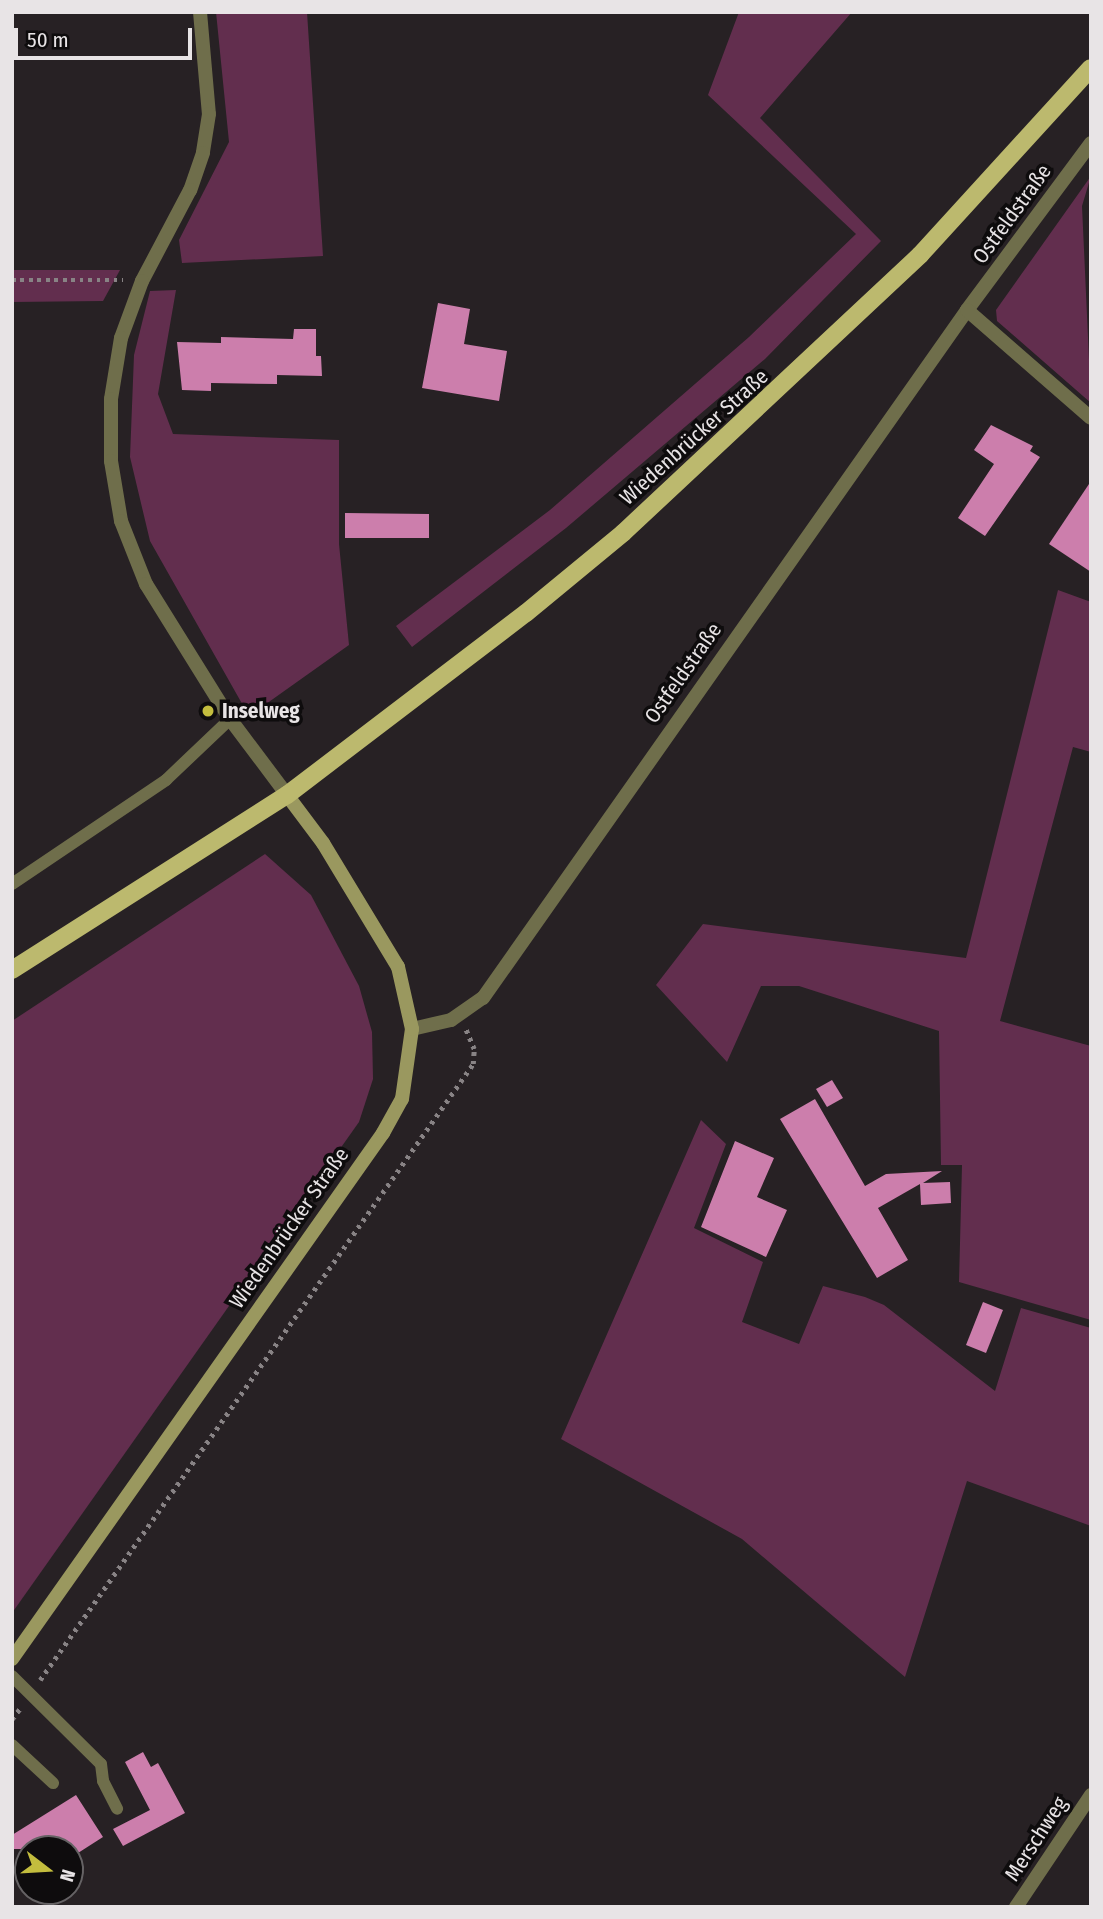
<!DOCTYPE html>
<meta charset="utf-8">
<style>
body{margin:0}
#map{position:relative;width:1103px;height:1919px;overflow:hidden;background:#272124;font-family:"Fira Sans Condensed",sans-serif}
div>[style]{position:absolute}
.green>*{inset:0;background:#622e4e}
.building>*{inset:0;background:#cc7eac}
.path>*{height:4.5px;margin-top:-2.25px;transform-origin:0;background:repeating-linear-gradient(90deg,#888385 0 3.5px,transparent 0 8.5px)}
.lane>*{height:12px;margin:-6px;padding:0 6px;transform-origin:6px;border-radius:6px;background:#6f6e4b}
.street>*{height:14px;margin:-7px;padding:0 7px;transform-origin:7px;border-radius:7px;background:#6f6e4b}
.secondary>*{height:14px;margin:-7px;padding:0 7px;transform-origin:7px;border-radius:7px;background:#9a985f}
.primary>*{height:18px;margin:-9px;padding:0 9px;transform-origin:9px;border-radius:9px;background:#bcb96e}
.dots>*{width:19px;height:19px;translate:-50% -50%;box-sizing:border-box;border:4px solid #0e0c0d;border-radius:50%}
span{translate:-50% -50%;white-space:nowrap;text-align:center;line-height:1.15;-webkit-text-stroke:7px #0e0c0d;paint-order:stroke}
.street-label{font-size:21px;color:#e8e4e6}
.poi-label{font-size:21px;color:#e8e4e6;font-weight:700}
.left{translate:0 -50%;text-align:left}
.frame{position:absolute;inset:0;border:14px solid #e8e4e6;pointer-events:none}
.north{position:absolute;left:14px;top:1835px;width:70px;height:70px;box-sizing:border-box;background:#0e0c0d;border:2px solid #656264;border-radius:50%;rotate:107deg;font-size:19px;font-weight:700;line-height:28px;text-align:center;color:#e8e4e6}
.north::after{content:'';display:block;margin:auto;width:24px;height:32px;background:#c3bd3e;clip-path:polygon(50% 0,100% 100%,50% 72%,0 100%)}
.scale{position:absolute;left:14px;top:28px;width:178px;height:32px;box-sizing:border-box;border:4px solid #e8e4e6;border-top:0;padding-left:9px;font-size:21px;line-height:24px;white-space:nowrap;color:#e8e4e6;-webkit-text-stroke:5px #0e0c0d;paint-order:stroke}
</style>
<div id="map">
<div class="green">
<div style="clip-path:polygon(216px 12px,307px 12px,323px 256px,182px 263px,179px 240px,229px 142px)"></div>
<div style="clip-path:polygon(739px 12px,852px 12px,760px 118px,881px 241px,765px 359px,566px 528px,412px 647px,396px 626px,550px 510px,749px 337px,856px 234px,708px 95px)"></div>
<div style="clip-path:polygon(1091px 176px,1082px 206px,1091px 403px,997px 321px,996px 310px)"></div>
<div style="clip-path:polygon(12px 270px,120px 270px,103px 301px,12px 302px)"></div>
<div style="clip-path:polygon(176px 290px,158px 394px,173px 434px,339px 440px,339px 544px,349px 645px,249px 716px,150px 541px,130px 457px,134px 355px,150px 291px)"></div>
<div style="clip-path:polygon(1058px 590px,1091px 602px,1091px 752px,1073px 747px,1000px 1021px,1091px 1046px,1091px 1320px,959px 1282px,962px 1165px,941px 1165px,939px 1031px,799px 986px,761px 986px,727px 1062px,656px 985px,703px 924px,966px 958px)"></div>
<div style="clip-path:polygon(265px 854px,311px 895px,359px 986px,372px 1032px,373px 1079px,359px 1122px,12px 1613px,12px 1021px)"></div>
<div style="clip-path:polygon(701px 1120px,726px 1144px,694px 1228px,763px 1262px,742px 1322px,799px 1344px,823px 1286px,865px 1297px,884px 1305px,995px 1391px,1021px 1308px,1091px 1328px,1091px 1526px,967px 1481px,905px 1677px,742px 1539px,561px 1439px)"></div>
</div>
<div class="building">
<div style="clip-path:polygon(438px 303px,470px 309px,464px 344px,507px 351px,499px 401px,422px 388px)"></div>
<div style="clip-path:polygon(294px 329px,316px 329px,316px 356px,321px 356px,322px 376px,277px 375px,277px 384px,211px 383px,211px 391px,182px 390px,177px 342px,221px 343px,221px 337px,293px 339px)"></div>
<div style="clip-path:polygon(991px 425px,1033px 446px,1030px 451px,1040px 457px,985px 536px,958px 518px,994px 464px,974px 450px)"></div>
<div style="clip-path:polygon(1091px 481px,1091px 572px,1049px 544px)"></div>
<div style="clip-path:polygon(345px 513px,429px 514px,429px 538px,345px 538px)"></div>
<div style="clip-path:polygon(832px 1080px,843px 1098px,827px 1107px,816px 1089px)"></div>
<div style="clip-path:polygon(815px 1099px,865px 1186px,886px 1174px,942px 1171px,923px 1183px,950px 1182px,951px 1203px,921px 1205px,920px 1184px,878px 1208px,908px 1260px,877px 1278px,780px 1119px)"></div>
<div style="clip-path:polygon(735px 1141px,774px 1158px,757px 1197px,787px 1210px,766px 1257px,701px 1227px)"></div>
<div style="clip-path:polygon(983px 1302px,1003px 1310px,986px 1353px,966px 1345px)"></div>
<div style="clip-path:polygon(143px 1752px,151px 1767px,158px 1763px,185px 1813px,123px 1846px,113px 1829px,150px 1810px,125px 1762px)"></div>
<div style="clip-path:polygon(76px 1795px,103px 1837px,78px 1853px,76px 1849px,12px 1849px,12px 1835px)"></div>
</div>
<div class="path">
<div style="left:12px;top:280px;width:111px"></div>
<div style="left:40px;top:1680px;width:753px;rotate:-54.9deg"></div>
<div style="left:473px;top:1064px;width:15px;rotate:-86deg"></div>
<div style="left:474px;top:1049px;width:21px;rotate:-113deg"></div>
<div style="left:12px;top:1719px;width:15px;rotate:-53deg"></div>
</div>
<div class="lane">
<div style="left:12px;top:884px;width:186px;rotate:-34deg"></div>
<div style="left:166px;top:780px;width:88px;rotate:-43.6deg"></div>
<div style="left:12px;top:1676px;width:125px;rotate:44.7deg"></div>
<div style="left:101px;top:1764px;width:17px;rotate:83deg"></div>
<div style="left:103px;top:1781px;width:31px;rotate:63deg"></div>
<div style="left:12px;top:1745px;width:56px;rotate:42.8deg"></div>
</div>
<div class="street">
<div style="left:200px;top:12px;width:102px;rotate:85deg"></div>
<div style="left:209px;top:114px;width:39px;rotate:99deg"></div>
<div style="left:203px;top:153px;width:39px;rotate:109deg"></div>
<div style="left:190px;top:190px;width:103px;rotate:117.8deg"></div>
<div style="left:142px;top:281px;width:61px;rotate:110.2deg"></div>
<div style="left:121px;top:338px;width:62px;rotate:99.3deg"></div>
<div style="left:111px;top:399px;width:62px;rotate:90deg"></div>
<div style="left:111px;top:461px;width:61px;rotate:80.5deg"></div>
<div style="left:121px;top:521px;width:68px;rotate:68.4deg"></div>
<div style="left:146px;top:584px;width:159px;rotate:58.1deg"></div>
<div style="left:230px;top:719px;width:95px;rotate:53.1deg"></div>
<div style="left:967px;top:310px;width:208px;rotate:-53.4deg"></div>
<div style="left:412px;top:1029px;width:40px;rotate:-13deg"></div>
<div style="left:451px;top:1020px;width:39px;rotate:-35deg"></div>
<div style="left:483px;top:998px;width:841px;rotate:-54.87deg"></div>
<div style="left:967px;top:310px;width:164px;rotate:41.1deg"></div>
<div style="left:1016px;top:1907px;width:135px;rotate:-56.2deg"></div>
</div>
<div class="secondary">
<div style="left:12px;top:1659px;width:644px;rotate:-54.8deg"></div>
<div style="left:383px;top:1133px;width:39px;rotate:-61deg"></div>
<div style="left:402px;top:1099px;width:71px;rotate:-81.9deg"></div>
<div style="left:412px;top:1029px;width:64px;rotate:-102.7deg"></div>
<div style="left:398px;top:967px;width:145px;rotate:-121.2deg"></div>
<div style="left:323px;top:843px;width:60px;rotate:-126.9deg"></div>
</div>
<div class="primary">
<div style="left:12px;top:970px;width:326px;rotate:-32.5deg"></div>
<div style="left:287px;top:795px;width:300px;rotate:-37.3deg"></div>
<div style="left:526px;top:613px;width:126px;rotate:-39.5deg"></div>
<div style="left:623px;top:533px;width:407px;rotate:-43.1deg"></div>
<div style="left:920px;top:255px;width:253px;rotate:-47.6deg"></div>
</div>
<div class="dots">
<div style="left:208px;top:711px;background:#c3bd3e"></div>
</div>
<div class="street-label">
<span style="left:1012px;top:214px;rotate:-54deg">Ostfeldstraße</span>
<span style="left:694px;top:437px;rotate:-42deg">Wiedenbrücker Straße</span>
<span style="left:683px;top:673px;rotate:-55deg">Ostfeldstraße</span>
<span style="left:289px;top:1228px;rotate:-55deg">Wiedenbrücker Straße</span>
<span style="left:1036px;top:1839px;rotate:-57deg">Merschweg</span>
</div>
<div class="poi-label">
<span class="left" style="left:222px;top:711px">Inselweg</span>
</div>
<div class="frame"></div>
<div class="north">N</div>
<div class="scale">50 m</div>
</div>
